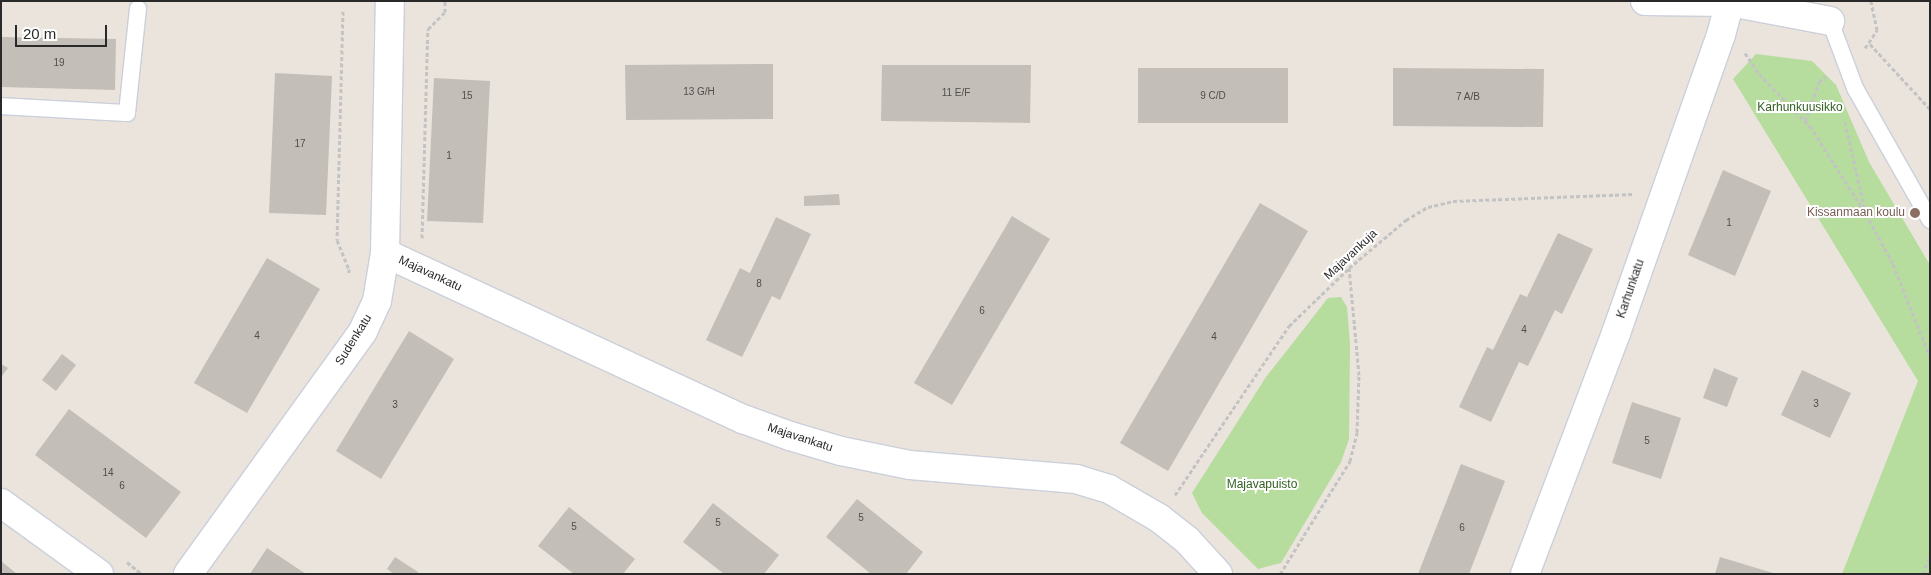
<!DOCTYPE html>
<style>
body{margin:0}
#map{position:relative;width:1931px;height:575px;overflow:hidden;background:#eae4dd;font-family:Helvetica,sans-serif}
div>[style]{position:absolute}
.green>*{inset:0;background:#b6dc9e}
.building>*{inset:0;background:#c3beb8}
.path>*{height:3px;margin-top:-1.5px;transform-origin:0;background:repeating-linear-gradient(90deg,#c3c3c3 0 4px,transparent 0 6.5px)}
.roads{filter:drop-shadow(1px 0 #cbcfda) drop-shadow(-1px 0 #cbcfda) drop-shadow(0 1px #cbcfda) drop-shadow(0 -1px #cbcfda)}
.lane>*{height:16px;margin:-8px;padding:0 8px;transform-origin:8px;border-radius:8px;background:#fff}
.street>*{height:28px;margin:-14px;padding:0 14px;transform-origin:14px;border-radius:14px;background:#fff}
.secondary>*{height:28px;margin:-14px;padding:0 14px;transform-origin:14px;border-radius:14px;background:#fff}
.dots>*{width:14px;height:14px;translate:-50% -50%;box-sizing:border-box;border:2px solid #fff;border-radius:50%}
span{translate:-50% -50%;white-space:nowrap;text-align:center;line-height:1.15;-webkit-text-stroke:4px #fff;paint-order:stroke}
.number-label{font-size:10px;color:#504e4d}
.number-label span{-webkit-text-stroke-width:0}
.park-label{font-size:12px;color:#315f21}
.education-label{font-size:12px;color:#785e54}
.right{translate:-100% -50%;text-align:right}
.street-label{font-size:12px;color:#292929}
.frame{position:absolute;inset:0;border:2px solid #292929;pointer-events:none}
.scale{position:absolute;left:15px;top:25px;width:92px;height:22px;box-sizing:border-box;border:2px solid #292929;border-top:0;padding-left:6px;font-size:15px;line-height:18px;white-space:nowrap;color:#292929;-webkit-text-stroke:4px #fff;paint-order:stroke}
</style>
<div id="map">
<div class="green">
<div style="clip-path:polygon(1756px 54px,1812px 61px,1836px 85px,1869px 162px,1930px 265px,1930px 574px,1842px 574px,1918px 381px,1733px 79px)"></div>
<div style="clip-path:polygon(1341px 297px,1347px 307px,1350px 344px,1349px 439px,1341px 462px,1281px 563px,1258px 569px,1202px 513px,1192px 493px,1266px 377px,1328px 298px)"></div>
</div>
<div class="building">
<div style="clip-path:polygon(1px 37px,116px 39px,115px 90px,1px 87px)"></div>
<div style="clip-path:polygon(773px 64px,773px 119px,626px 120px,625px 65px)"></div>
<div style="clip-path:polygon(882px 65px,1031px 65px,1030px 123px,881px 121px)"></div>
<div style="clip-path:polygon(1138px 68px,1288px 68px,1288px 123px,1138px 123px)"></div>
<div style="clip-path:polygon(1393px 68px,1544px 69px,1543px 127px,1393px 126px)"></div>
<div style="clip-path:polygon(275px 73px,332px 76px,326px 215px,269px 213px)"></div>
<div style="clip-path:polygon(434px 78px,490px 81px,483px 223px,427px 221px)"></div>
<div style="clip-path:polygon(1723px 170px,1771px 191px,1735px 276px,1688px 255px)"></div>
<div style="clip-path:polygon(839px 194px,840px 205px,804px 206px,804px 196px)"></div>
<div style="clip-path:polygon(1260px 203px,1308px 231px,1168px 471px,1120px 443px)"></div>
<div style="clip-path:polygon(1012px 216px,1050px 239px,952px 405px,914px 383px)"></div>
<div style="clip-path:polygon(776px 217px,811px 234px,780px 300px,772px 296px,742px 357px,706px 340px,740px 268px,750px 273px)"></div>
<div style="clip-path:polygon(1558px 233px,1593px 249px,1562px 314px,1555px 310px,1528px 366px,1519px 362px,1491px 422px,1459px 407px,1487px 347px,1493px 350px,1520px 294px,1527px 297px)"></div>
<div style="clip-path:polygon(267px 258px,320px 289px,247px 413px,194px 383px)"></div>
<div style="clip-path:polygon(409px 331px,454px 359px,381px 479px,336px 451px)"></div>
<div style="clip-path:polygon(62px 354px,76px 365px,56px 391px,42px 380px)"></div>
<div style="clip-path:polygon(1px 364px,8px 368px,1px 377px)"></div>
<div style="clip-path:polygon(1714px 368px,1738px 378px,1727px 407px,1703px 398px)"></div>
<div style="clip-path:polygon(1802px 370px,1851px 393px,1830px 438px,1781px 415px)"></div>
<div style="clip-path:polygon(1632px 402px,1681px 418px,1661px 479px,1612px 463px)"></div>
<div style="clip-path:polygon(69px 409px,181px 492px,146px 538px,35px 455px)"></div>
<div style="clip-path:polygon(1461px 464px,1505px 481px,1469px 574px,1418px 574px)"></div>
<div style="clip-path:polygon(857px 499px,923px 552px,906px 574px,871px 574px,826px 537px)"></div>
<div style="clip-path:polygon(713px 503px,779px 555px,764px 574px,724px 574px,683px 542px)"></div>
<div style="clip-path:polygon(569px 507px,635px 559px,623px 574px,574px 574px,538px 546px)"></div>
<div style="clip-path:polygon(267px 548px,306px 574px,250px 574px)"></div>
<div style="clip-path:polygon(395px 557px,418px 572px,417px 574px,394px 574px,387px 569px)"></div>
<div style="clip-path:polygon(1720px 557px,1773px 573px,1773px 574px,1715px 574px)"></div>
<div style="clip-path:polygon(1px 561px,17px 574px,1px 574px)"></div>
</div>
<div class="path">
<div style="left:343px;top:11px;width:229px;rotate:91.5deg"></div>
<div style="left:337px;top:240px;width:31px;rotate:68deg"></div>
<div style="left:349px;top:269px;width:6px;rotate:90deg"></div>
<div style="left:1870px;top:44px;width:88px;rotate:47.3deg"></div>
<div style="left:1865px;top:48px;width:22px;rotate:-56deg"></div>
<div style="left:1877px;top:30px;width:30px;rotate:-102deg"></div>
<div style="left:1745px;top:53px;width:25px;rotate:56deg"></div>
<div style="left:1759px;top:74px;width:73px;rotate:45.6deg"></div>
<div style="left:1810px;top:126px;width:104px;rotate:57.5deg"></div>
<div style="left:1866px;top:214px;width:57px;rotate:61.6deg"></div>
<div style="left:1893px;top:264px;width:100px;rotate:68.3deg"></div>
<div style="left:1805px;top:121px;width:41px;rotate:-70.3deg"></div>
<div style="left:1819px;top:82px;width:9px;rotate:-41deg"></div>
<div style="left:1845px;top:122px;width:91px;rotate:77.3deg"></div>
<div style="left:422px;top:238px;width:209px;rotate:-88.4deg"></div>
<div style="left:428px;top:29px;width:24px;rotate:-45deg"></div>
<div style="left:445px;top:12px;width:11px;rotate:-90deg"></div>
<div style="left:1175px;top:495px;width:204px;rotate:-56deg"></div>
<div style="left:1289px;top:326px;width:83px;rotate:-44deg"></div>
<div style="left:1349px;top:268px;width:75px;rotate:-40.1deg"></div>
<div style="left:1406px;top:220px;width:26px;rotate:-31deg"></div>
<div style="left:1428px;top:207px;width:26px;rotate:-13deg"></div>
<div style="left:1453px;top:201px;width:180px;rotate:-2.2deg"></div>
<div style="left:127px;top:562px;width:19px;rotate:39deg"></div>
<div style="left:1280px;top:574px;width:133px;rotate:-58.2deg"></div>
<div style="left:1350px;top:461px;width:30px;rotate:-76deg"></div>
<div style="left:1357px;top:432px;width:57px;rotate:-88deg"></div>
<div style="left:1359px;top:375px;width:107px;rotate:-95.3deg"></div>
<div style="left:1923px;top:574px;width:20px;rotate:-70deg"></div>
</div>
<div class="roads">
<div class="lane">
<div style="left:1830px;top:21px;width:72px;rotate:69.5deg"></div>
<div style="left:1855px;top:88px;width:152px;rotate:60.4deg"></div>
<div style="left:1px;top:106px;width:126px;rotate:3.2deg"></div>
<div style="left:127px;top:113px;width:105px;rotate:-84deg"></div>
</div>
<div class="street">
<div style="left:1645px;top:1px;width:85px;rotate:0.7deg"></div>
<div style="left:1730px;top:2px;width:102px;rotate:10.8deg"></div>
<div style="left:385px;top:253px;width:395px;rotate:24.9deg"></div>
<div style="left:743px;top:419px;width:50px;rotate:19.9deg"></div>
<div style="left:790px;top:436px;width:53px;rotate:16.4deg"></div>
<div style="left:841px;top:451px;width:70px;rotate:11.5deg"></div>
<div style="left:910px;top:465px;width:167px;rotate:4.8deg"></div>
<div style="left:1076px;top:479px;width:34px;rotate:17deg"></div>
<div style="left:1109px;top:489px;width:58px;rotate:30.1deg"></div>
<div style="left:1159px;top:518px;width:36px;rotate:38deg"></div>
<div style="left:1187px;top:540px;width:46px;rotate:47.6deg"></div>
<div style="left:188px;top:574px;width:299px;rotate:-54.2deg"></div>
<div style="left:363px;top:331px;width:33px;rotate:-65deg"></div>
<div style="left:377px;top:301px;width:49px;rotate:-80.5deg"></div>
<div style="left:385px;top:253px;width:252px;rotate:-88.9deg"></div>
<div style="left:1525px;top:574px;width:258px;rotate:-69.3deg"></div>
<div style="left:1616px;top:333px;width:316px;rotate:-70.6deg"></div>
<div style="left:1721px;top:35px;width:34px;rotate:-75deg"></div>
</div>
<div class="secondary">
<div style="left:1px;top:503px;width:121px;rotate:35.9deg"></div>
</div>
</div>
<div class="dots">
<div style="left:1915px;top:213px;background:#8d6e63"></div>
</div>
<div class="number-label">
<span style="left:59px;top:63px">19</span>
<span style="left:699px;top:92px">13 G/H</span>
<span style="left:956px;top:93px">11 E/F</span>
<span style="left:467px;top:96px">15</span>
<span style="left:1213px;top:96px">9 C/D</span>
<span style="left:1468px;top:97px">7 A/B</span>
<span style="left:300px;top:144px">17</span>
<span style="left:449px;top:156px">1</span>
<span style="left:1729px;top:223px">1</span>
<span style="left:759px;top:284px">8</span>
<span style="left:982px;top:311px">6</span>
<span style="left:1524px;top:330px">4</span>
<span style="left:257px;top:336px">4</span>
<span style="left:1214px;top:337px">4</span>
<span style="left:1816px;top:404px">3</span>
<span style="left:395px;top:405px">3</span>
<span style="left:1647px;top:441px">5</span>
<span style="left:108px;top:473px">14</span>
<span style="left:122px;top:486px">6</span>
<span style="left:861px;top:518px">5</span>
<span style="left:718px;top:523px">5</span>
<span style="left:574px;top:527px">5</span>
<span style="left:1462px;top:528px">6</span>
</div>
<div class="park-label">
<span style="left:1800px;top:108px">Karhunkuusikko</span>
<span style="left:1262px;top:485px">Majavapuisto</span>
</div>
<div class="education-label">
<span class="right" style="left:1905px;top:213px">Kissanmaan koulu</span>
</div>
<div class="street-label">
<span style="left:1351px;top:255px;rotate:-43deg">Majavankuja</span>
<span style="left:430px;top:274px;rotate:25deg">Majavankatu</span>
<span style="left:1631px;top:289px;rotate:-71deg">Karhunkatu</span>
<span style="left:354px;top:340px;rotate:-58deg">Sudenkatu</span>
<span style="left:800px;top:438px;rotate:18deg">Majavankatu</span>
</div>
<div class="frame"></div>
<div class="scale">20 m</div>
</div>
